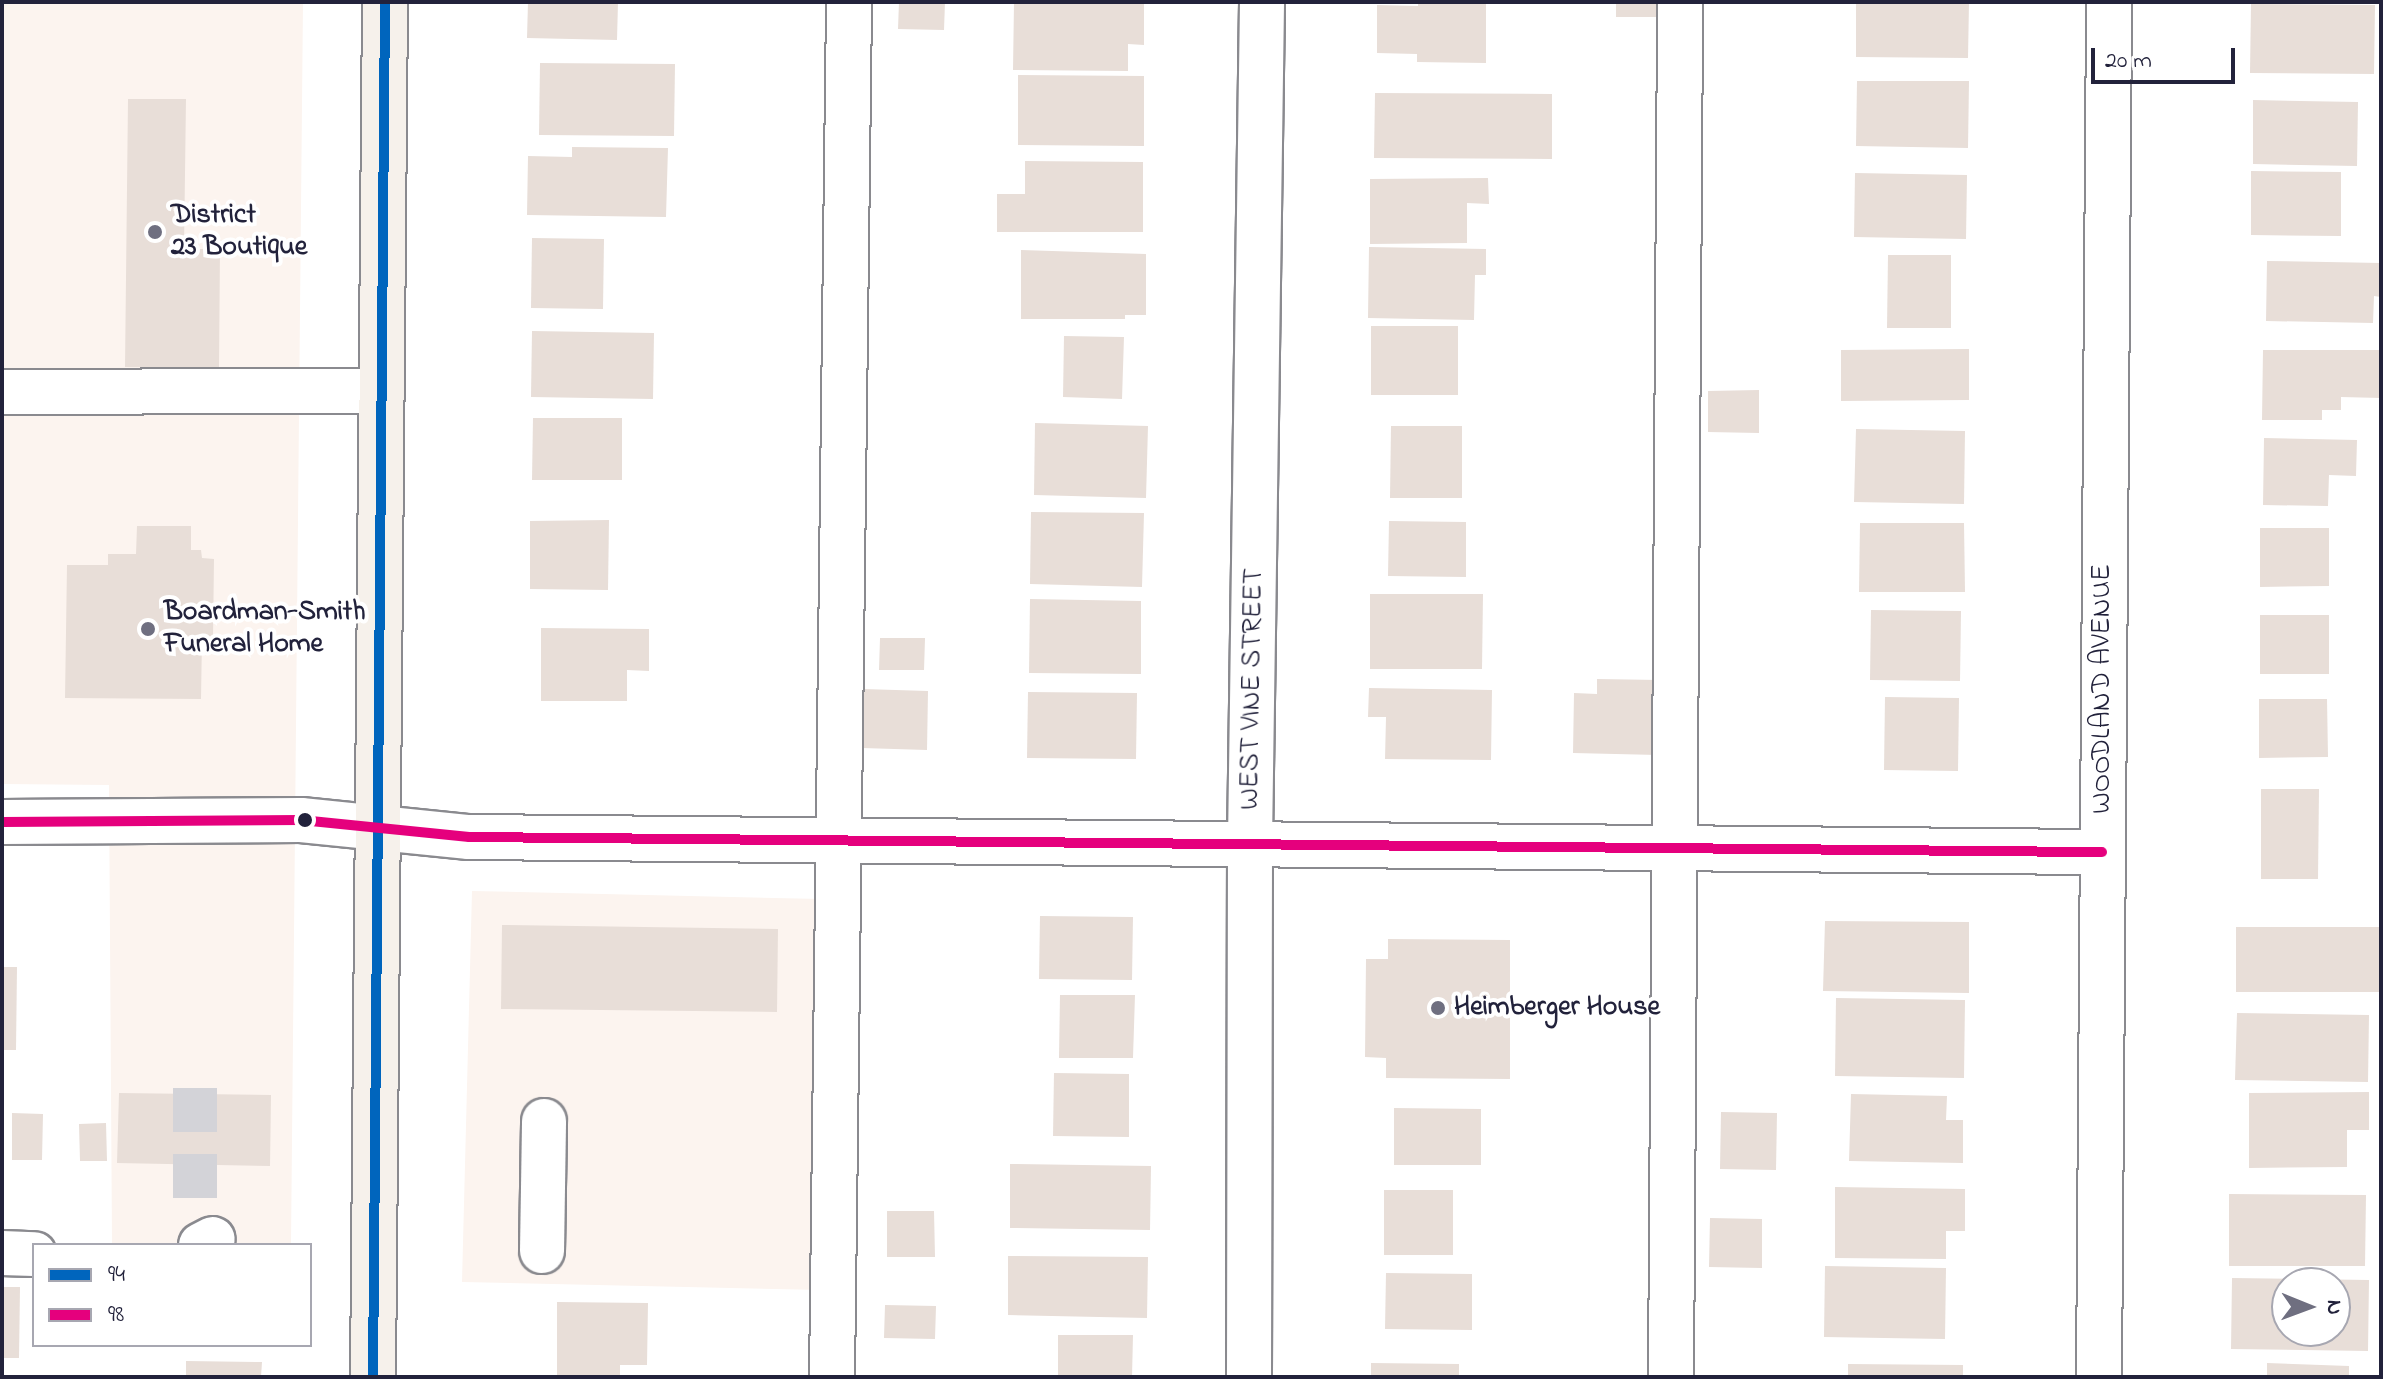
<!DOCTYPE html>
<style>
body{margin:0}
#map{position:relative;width:2383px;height:1379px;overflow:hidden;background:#fff;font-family:"Indie Flower",sans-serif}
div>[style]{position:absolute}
.built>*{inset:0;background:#fcf4ef}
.building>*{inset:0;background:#e8ded8}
.minor-tunnel>*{height:44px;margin-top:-22px;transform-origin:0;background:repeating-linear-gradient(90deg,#d3d3d8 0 44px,transparent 0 66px)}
.roads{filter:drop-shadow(2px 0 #8a8a8f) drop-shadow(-2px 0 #8a8a8f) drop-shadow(0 2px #8a8a8f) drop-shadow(0 -2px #8a8a8f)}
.minor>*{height:44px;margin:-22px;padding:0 22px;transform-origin:22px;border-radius:22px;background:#fff}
.major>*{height:44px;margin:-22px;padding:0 22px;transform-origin:22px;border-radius:22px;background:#f6f1eb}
.bus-1>*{height:10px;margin:-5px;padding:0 5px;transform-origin:5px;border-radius:5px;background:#0065bd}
.bus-2>*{height:10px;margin:-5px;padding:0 5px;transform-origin:5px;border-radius:5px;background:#e5007d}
.dots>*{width:22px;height:22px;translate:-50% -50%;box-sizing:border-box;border:4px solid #fff;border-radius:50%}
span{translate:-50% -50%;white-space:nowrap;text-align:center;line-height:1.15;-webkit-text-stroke:8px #fff;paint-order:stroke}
.poi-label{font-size:28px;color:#22223b;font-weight:700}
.left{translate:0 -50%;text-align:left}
.street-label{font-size:28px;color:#22223b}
.frame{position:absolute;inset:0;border:4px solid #22223b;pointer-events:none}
.legend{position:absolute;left:32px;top:1243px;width:280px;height:104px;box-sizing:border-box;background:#fff;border:2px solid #a7a7b1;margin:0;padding:10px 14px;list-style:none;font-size:24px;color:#22223b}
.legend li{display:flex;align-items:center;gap:16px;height:40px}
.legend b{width:40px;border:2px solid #a7a7b1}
.north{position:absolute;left:2271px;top:1267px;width:80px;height:80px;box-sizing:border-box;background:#fff;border:2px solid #a7a7b1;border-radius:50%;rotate:91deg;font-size:22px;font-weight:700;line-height:32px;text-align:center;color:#22223b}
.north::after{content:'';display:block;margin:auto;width:28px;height:36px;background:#6f6f80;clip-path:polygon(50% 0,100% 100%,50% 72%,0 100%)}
.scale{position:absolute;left:2091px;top:48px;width:144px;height:36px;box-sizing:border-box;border:4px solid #22223b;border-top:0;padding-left:10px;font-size:24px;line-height:28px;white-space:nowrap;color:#22223b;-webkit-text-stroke:6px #fff;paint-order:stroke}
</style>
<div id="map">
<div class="built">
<div style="clip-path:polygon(2px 2px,303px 2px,291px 1245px,112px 1245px,109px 785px,2px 784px)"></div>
<div style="clip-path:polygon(472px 891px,822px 899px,822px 1290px,462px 1282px)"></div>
</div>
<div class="building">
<div style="clip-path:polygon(528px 2px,618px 2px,617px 40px,527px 38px)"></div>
<div style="clip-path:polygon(899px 2px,945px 2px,944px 30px,898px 29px)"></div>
<div style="clip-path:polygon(1014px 2px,1144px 2px,1144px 45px,1128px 44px,1128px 71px,1013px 70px)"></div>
<div style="clip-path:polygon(1418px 2px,1486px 2px,1486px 63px,1417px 62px,1417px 54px,1377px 53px,1377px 5px,1418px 6px)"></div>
<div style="clip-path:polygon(1616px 2px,1661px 2px,1661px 17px,1616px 17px)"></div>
<div style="clip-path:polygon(1856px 2px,1969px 2px,1968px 58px,1856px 57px)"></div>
<div style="clip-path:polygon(2251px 4px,2375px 5px,2374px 74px,2250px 73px)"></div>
<div style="clip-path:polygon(540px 63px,675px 64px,674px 136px,539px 135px)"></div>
<div style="clip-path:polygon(1018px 75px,1144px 76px,1144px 146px,1018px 145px)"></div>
<div style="clip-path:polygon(1857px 81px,1969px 81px,1968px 148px,1856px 146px)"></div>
<div style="clip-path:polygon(1375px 93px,1552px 94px,1552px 159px,1374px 158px)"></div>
<div style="clip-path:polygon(128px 99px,186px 99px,184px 249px,220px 249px,219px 368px,125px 367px)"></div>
<div style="clip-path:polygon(2253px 100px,2358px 102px,2357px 166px,2253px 164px)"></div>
<div style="clip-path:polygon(572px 147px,668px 148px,666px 217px,527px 215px,528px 156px,572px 157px)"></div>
<div style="clip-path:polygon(1025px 161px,1143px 162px,1143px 232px,997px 232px,997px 194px,1025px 194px)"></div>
<div style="clip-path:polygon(2251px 171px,2341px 172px,2341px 236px,2251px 235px)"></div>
<div style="clip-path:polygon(1855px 173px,1967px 175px,1966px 239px,1854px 237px)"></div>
<div style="clip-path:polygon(1488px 178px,1489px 204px,1467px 203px,1467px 243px,1370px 244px,1370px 179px)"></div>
<div style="clip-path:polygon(532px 238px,604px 239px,603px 309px,531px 308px)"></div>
<div style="clip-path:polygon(1369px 247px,1486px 249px,1486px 275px,1475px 275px,1474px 320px,1368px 318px)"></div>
<div style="clip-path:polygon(1021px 250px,1146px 254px,1146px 315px,1125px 315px,1125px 319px,1021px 319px)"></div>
<div style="clip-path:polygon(1888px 255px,1951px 255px,1951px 328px,1887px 328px)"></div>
<div style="clip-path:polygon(2267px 261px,2381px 263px,2381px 297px,2374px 296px,2373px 323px,2266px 321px)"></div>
<div style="clip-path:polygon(1371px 326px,1458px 326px,1458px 395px,1371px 395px)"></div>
<div style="clip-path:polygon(532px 331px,654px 333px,653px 399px,531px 397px)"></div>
<div style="clip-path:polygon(1064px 336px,1124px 337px,1122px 399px,1063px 397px)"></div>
<div style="clip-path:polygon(1969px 349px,1969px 400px,1841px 401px,1841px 350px)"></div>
<div style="clip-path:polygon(2263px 350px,2381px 350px,2381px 398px,2341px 397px,2341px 410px,2322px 410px,2322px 420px,2262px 420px)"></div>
<div style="clip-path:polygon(1759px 390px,1759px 433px,1708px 432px,1708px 391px)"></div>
<div style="clip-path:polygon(533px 418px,622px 418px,622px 480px,532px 480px)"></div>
<div style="clip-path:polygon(1035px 423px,1148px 426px,1146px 498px,1034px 495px)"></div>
<div style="clip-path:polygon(1391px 426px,1462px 426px,1462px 498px,1390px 498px)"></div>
<div style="clip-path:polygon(1856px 429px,1965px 431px,1964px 504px,1854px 502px)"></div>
<div style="clip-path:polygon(2264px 438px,2357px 440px,2356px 476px,2329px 475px,2328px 506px,2263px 505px)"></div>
<div style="clip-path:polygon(1031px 512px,1144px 513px,1142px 587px,1030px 584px)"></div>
<div style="clip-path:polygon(609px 520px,608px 590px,530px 589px,530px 521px)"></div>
<div style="clip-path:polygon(1389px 521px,1466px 522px,1466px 577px,1388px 576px)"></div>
<div style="clip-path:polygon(1860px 523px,1964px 523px,1965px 592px,1859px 592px)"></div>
<div style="clip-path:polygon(137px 526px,191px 526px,191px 550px,201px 550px,202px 558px,214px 559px,213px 638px,202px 638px,201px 699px,65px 698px,67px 565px,108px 565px,108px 554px,136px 554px)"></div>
<div style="clip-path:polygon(2260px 528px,2329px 528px,2329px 586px,2260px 587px)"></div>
<div style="clip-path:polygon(1370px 594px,1483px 594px,1482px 669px,1370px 669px)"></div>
<div style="clip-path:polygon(1030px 599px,1141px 601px,1141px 674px,1029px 673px)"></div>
<div style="clip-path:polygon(1871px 610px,1961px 611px,1960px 681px,1870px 680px)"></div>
<div style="clip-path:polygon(2260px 615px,2329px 615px,2329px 674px,2260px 674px)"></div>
<div style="clip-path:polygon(541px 628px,649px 629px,649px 671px,627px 670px,627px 701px,541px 701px)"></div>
<div style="clip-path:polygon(880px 638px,925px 638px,924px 670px,879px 670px)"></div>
<div style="clip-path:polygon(1597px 679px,1659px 680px,1658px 755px,1573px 753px,1574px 693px,1597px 694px)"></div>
<div style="clip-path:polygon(1369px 688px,1492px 690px,1491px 760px,1385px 759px,1386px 717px,1368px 717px)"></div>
<div style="clip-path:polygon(863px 689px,928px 691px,927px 750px,862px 748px)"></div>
<div style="clip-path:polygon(1028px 692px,1137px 693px,1136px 759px,1027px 758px)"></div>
<div style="clip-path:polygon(1885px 697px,1959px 698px,1958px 771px,1884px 770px)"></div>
<div style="clip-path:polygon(2259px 699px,2327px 699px,2328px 757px,2259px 758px)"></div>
<div style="clip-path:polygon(2261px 789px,2319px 789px,2318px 879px,2261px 879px)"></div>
<div style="clip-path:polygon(1040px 916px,1133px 917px,1132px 980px,1039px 979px)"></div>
<div style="clip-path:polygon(1825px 921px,1969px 922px,1969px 993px,1823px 991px)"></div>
<div style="clip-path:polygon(502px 925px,778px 929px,777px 1012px,501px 1009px)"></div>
<div style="clip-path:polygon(2236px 927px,2381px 927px,2381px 992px,2236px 992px)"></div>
<div style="clip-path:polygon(1388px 939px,1510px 940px,1510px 1079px,1386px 1078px,1386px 1058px,1365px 1057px,1366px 959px,1388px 959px)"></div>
<div style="clip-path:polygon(2px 967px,17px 967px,16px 1050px,2px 1050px)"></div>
<div style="clip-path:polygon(1060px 995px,1135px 995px,1133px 1058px,1059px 1058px)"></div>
<div style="clip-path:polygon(1836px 998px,1965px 1000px,1964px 1078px,1835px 1076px)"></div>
<div style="clip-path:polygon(2237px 1013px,2369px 1015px,2368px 1082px,2235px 1080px)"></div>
<div style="clip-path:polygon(1054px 1073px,1129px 1074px,1129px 1137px,1053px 1136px)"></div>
<div style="clip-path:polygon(2369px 1092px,2369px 1130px,2347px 1130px,2347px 1167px,2249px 1168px,2249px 1093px)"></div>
<div style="clip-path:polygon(119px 1093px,271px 1095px,270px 1166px,117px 1163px)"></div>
<div style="clip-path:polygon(1851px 1094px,1947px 1096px,1946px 1120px,1963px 1120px,1963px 1163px,1849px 1161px)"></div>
<div style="clip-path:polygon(1394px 1108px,1481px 1109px,1481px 1165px,1394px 1165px)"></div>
<div style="clip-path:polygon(1721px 1112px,1777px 1113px,1776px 1170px,1720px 1169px)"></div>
<div style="clip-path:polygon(12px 1113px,43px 1114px,42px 1160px,12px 1160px)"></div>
<div style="clip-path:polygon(106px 1123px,107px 1161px,80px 1161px,79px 1124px)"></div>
<div style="clip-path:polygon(1010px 1164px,1151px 1166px,1150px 1230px,1010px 1228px)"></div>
<div style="clip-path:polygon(1835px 1187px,1965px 1189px,1965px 1231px,1946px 1231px,1946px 1259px,1835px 1258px)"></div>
<div style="clip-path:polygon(1384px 1190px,1453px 1190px,1453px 1255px,1384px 1255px)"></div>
<div style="clip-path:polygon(2229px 1194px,2366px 1195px,2365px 1266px,2229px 1266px)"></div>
<div style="clip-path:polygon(887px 1211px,934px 1211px,935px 1257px,887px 1257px)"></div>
<div style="clip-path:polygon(1710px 1218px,1762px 1219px,1762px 1268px,1709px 1267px)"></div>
<div style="clip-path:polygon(1008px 1256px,1148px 1257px,1147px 1318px,1008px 1315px)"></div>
<div style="clip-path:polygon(1825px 1266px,1946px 1268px,1945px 1339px,1824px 1337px)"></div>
<div style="clip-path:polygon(1386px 1273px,1472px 1274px,1472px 1330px,1385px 1329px)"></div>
<div style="clip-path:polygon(evenodd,2232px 1278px,2369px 1280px,2368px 1351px,2231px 1349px,2232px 1278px,2287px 1283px,2335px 1283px,2335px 1331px,2287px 1331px,2287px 1283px)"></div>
<div style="clip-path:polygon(2px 1287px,20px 1287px,19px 1358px,2px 1358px)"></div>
<div style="clip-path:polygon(557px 1302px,648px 1303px,647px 1365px,620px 1365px,620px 1377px,557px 1377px)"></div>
<div style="clip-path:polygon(885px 1305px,936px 1306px,935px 1339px,884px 1338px)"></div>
<div style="clip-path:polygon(1058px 1335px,1133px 1335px,1132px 1377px,1058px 1377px)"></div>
<div style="clip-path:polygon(186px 1361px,262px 1362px,261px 1377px,186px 1377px)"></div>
<div style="clip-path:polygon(1371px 1363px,1459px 1364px,1459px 1377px,1371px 1377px)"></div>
<div style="clip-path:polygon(2267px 1363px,2349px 1366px,2349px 1377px,2267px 1377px)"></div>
<div style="clip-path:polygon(1848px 1364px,1963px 1365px,1963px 1377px,1848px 1377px)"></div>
</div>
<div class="minor-tunnel">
<div style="left:195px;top:1198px;width:112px;rotate:-90deg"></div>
</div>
<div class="roads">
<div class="minor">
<div style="left:2px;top:392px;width:378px;rotate:-0.2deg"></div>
<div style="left:2px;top:822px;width:299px;rotate:-0.4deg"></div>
<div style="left:301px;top:820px;width:169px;rotate:5.8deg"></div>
<div style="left:469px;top:837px;width:1633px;rotate:0.53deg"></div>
<div style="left:201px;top:1245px;width:13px;rotate:-27deg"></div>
<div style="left:542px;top:1251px;width:130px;rotate:-89.1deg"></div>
<div style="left:2px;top:1253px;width:32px;rotate:2deg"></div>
<div style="left:832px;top:1377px;width:1375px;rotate:-89.29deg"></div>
<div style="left:1249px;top:1377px;width:535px;rotate:-89.89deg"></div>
<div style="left:1250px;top:842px;width:840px;rotate:-89.18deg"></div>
<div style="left:1671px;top:1377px;width:1375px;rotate:-89.62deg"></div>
<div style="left:2099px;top:1377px;width:1375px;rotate:-89.58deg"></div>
</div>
<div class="major">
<div style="left:373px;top:1377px;width:1375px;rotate:-89.5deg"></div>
</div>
</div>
<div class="bus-1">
<div style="left:373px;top:1377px;width:1375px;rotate:-89.5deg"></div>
</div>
<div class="bus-2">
<div style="left:2px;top:822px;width:299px;rotate:-0.4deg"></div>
<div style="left:301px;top:820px;width:169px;rotate:5.8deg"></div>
<div style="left:469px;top:837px;width:1633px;rotate:0.53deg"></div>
</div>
<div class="dots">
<div style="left:155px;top:232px;background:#6f6f80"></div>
<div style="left:148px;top:629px;background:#6f6f80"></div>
<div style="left:305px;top:820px;background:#22223b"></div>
<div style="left:1438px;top:1008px;background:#6f6f80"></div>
</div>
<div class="poi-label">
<span class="left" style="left:171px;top:232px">District<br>23 Boutique</span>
<span class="left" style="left:164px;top:629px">Boardman-Smith<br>Funeral Home</span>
<span class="left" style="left:1454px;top:1008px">Heimberger House</span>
</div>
<div class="street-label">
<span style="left:1253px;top:689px;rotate:-89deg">WEST VINE STREET</span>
<span style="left:2103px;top:689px;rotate:-90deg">WOODLAND AVENUE</span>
</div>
<div class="frame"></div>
<ul class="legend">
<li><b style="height:10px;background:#0065bd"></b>94</li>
<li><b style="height:10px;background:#e5007d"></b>98</li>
</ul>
<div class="north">N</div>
<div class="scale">20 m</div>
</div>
